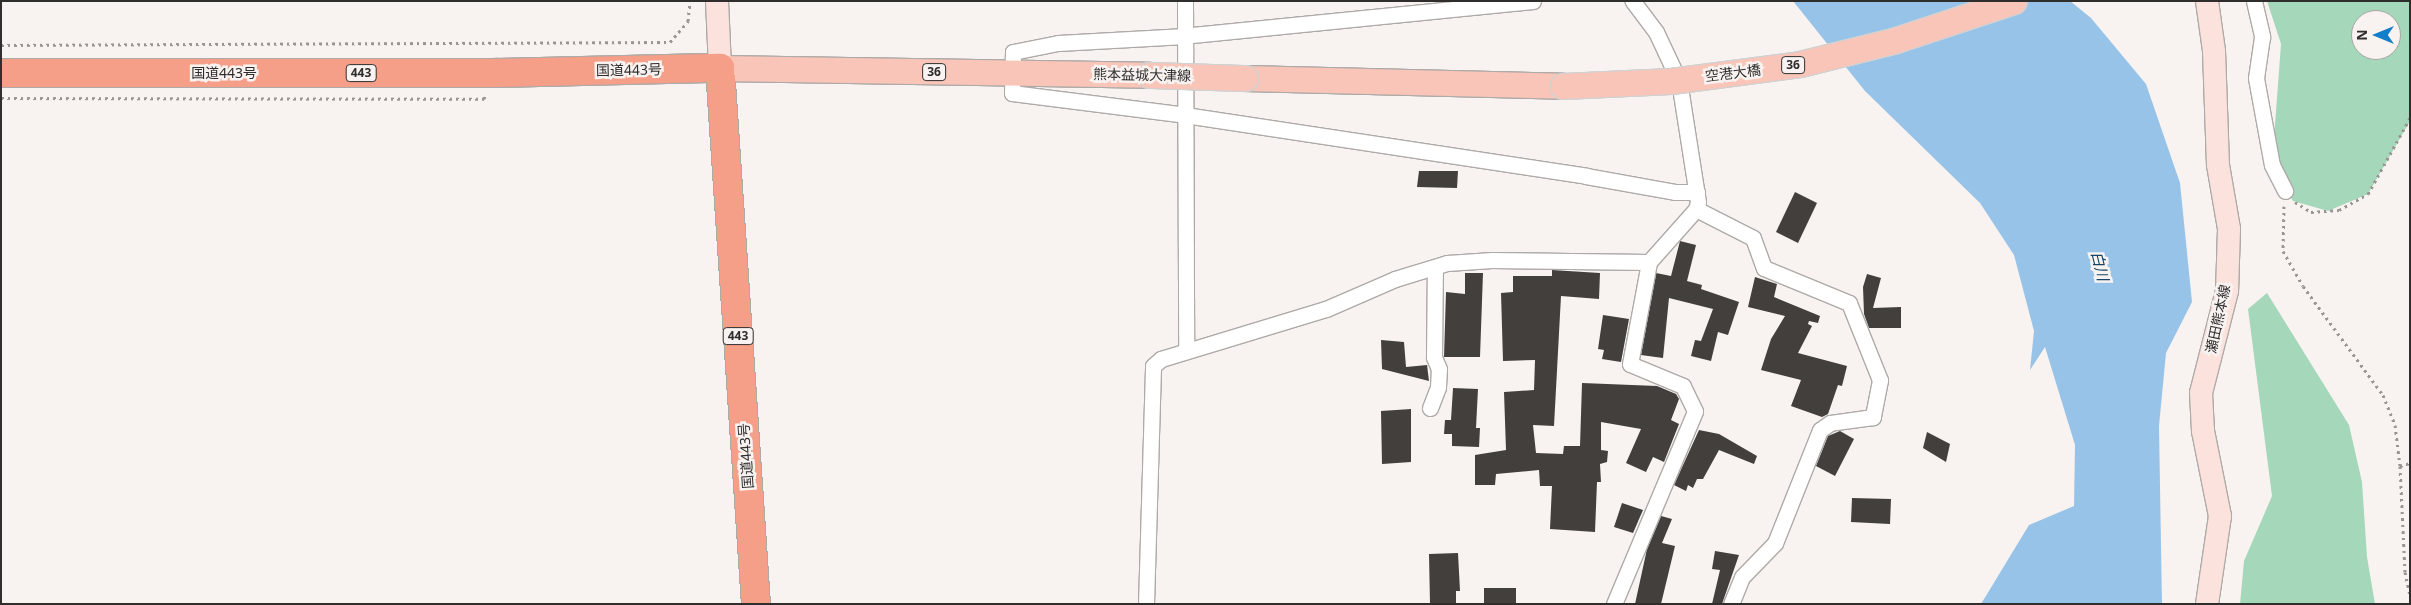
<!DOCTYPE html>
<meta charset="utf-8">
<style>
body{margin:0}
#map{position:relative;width:2411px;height:605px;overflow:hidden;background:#f8f3f0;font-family:"Noto Sans","Noto Sans JP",sans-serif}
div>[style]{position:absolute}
.green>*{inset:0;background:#a5d7bb}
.water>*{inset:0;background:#98c3e9}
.building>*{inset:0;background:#433f3d}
.path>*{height:3px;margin-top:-1.5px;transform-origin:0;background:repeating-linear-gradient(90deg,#999593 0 2.5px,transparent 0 6.5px)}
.roads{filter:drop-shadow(1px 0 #aeaaa7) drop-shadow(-1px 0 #aeaaa7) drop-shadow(0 1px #aeaaa7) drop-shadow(0 -1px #aeaaa7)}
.street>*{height:15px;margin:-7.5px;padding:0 7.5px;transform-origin:7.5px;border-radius:7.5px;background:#fff}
.secondary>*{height:22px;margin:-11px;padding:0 11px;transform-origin:11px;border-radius:11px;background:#fce2dc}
.primary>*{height:25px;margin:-12.5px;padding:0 12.5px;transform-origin:12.5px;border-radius:12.5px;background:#f9c5b8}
.highway>*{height:28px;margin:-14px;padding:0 14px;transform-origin:14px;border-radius:14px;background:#f59f89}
.bridges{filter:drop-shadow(1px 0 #d1d1d1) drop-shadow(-1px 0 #d1d1d1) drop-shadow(0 1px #d1d1d1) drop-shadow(0 -1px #d1d1d1)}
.primary-bridge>*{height:25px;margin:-12.5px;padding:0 12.5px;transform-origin:12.5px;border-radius:12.5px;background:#f9c5b8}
span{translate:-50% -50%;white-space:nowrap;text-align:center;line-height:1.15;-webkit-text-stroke:5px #f8f3f0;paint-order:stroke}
.shield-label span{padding:1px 4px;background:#f8f3f0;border:1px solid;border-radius:4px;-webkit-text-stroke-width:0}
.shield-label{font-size:12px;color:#302e2d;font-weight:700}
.street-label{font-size:14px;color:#302e2d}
.water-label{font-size:15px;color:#144569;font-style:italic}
.frame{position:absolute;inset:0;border:2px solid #302e2d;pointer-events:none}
.north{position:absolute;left:2351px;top:10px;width:50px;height:50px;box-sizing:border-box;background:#f8f3f0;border:1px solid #a8a4a2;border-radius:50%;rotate:270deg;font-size:14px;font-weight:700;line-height:20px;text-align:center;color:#302e2d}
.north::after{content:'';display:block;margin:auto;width:18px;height:22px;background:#137ec9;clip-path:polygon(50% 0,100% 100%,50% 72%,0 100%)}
</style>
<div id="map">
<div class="green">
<div style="clip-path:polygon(evenodd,2267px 1px,2410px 1px,2410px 121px,2368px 194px,2328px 211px,2293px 201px,2272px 165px,2281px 44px,2267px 1px,2361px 20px,2391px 20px,2391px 50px,2361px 50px,2361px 20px)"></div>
<div style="clip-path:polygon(2267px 293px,2349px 425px,2362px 482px,2367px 557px,2375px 604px,2240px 604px,2244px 561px,2272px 496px,2248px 309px)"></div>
</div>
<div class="water">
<div style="clip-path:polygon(1793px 1px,2070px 1px,2091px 18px,2146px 84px,2180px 183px,2192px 302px,2166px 353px,2159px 426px,2162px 604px,1981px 604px,2029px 525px,2074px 506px,2075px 445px,2045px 347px,2030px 370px,2034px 331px,2014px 255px,1980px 203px,1865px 91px)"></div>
</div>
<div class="building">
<div style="clip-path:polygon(1419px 171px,1458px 171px,1457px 188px,1417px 187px)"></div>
<div style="clip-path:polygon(1795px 192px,1817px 203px,1798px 243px,1776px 232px)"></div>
<div style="clip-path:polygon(1680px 241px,1696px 245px,1687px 281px,1702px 285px,1701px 289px,1739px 302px,1728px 335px,1718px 332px,1711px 361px,1691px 356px,1695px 340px,1701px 341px,1713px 309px,1669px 298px,1663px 358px,1641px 355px,1656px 273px,1671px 276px)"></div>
<div style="clip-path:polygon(1552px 270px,1600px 273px,1599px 299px,1561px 296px,1554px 426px,1533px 425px,1536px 453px,1563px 454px,1564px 446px,1580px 446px,1582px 383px,1657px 386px,1676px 394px,1679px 399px,1671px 420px,1679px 424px,1664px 462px,1653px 457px,1646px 472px,1626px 463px,1641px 429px,1601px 422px,1601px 450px,1608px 451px,1607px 462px,1600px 464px,1601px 482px,1597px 482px,1595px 532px,1550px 529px,1552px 486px,1540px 486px,1539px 470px,1496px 474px,1495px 485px,1475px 485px,1475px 455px,1506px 450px,1504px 392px,1534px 390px,1535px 360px,1503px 361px,1501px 293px,1513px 292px,1513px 276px,1552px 276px)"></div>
<div style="clip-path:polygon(1465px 273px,1483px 273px,1480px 357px,1444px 357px,1446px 292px,1465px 294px)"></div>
<div style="clip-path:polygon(1867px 274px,1881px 278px,1873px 308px,1901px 307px,1901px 328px,1869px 328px,1864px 314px,1863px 287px)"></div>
<div style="clip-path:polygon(1755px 277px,1777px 284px,1774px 297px,1820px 316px,1818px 323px,1809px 321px,1808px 324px,1812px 326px,1798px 353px,1847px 366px,1842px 386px,1838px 385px,1828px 414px,1822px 417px,1791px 406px,1801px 380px,1761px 370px,1771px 339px,1785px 316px,1748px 307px)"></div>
<div style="clip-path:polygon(1603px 315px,1629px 319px,1621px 362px,1602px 359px,1604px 350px,1598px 349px)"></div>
<div style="clip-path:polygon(1381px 340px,1404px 342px,1406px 367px,1427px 365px,1429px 381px,1382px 369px)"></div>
<div style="clip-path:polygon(1453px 388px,1478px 389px,1476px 428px,1480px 428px,1479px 447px,1452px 446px,1452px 434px,1444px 434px,1445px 420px,1451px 420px)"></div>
<div style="clip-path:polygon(1411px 409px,1411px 462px,1382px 464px,1381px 411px)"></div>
<div style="clip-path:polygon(1699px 430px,1719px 434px,1757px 456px,1754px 464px,1719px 450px,1703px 479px,1697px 479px,1693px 488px,1688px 485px,1686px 491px,1674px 485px)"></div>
<div style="clip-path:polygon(1840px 431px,1854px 439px,1835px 476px,1816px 466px,1828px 436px)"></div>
<div style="clip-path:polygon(1927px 432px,1950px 444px,1946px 462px,1923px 448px)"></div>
<div style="clip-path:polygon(1852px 498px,1891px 499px,1890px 524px,1851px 522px)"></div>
<div style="clip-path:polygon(1622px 503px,1643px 510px,1633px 533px,1614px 527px)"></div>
<div style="clip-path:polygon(1661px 516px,1672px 519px,1662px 543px,1675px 546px,1661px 604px,1635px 604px,1647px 549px)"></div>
<div style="clip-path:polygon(1715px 551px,1739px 555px,1722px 604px,1712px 604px,1720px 570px,1712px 569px)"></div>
<div style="clip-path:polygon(1458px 553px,1460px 591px,1456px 591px,1456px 604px,1430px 604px,1429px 554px)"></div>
<div style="clip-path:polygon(1484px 588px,1516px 588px,1516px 604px,1484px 604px)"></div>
</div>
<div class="path">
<div style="left:1px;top:45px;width:669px;rotate:-0.26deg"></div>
<div style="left:670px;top:42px;width:28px;rotate:-49deg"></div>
<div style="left:688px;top:21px;width:20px;rotate:-84deg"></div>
<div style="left:1px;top:98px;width:483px;rotate:0.1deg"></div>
<div style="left:484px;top:99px;width:4px;rotate:-76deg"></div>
<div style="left:2295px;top:202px;width:19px;rotate:32deg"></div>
<div style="left:2311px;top:212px;width:28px;rotate:-4deg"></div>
<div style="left:2339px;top:210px;width:33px;rotate:-29deg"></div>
<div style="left:2368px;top:194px;width:87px;rotate:-61.1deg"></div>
<div style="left:2284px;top:206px;width:45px;rotate:91.3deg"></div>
<div style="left:2283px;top:251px;width:40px;rotate:60.3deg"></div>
<div style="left:2303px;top:286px;width:135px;rotate:53.7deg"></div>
<div style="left:2383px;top:395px;width:32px;rotate:68deg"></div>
<div style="left:2395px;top:425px;width:41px;rotate:83deg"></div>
<div style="left:2400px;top:466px;width:106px;rotate:87.3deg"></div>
<div style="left:2405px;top:572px;width:24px;rotate:78deg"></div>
<div style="left:2400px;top:466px;width:10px;rotate:-17deg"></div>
</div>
<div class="roads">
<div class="street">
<div style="left:1185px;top:1px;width:349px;rotate:89.8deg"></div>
<div style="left:1533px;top:1px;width:350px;rotate:174.3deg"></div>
<div style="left:1185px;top:36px;width:127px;rotate:176.8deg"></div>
<div style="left:1058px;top:43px;width:46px;rotate:168.7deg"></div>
<div style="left:1013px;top:52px;width:41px;rotate:91.4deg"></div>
<div style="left:1012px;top:93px;width:174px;rotate:7.2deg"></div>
<div style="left:1185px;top:115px;width:406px;rotate:8.6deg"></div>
<div style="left:1586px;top:176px;width:90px;rotate:10.2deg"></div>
<div style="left:1675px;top:192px;width:22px"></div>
<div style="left:2254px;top:1px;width:37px;rotate:77deg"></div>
<div style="left:2262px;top:37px;width:41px;rotate:98.3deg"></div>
<div style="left:2256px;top:78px;width:88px;rotate:79.6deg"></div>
<div style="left:2272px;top:165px;width:29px;rotate:63deg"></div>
<div style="left:1696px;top:209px;width:64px;rotate:27deg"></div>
<div style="left:1753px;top:238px;width:32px;rotate:70deg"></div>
<div style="left:1764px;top:268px;width:92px;rotate:22.4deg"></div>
<div style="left:1849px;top:303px;width:83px;rotate:68.1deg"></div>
<div style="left:1880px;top:380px;width:38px;rotate:101deg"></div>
<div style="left:1873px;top:417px;width:43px;rotate:172.1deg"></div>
<div style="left:1830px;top:423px;width:12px;rotate:145deg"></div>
<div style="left:1820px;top:430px;width:122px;rotate:111.7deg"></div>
<div style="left:1775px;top:543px;width:47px;rotate:134.1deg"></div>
<div style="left:1742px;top:577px;width:29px;rotate:112deg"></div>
<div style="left:1430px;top:408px;width:22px;rotate:-69deg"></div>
<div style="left:1438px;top:387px;width:18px;rotate:-87deg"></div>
<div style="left:1439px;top:369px;width:13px;rotate:-113deg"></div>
<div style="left:1434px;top:357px;width:89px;rotate:-89.4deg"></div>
<div style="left:1146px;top:604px;width:238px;rotate:-88.3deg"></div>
<div style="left:1153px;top:366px;width:11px;rotate:-41deg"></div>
<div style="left:1161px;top:359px;width:172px;rotate:-16.9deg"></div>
<div style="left:1326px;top:309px;width:75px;rotate:-23.5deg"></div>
<div style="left:1395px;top:279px;width:54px;rotate:-17.1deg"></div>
<div style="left:1447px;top:263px;width:45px;rotate:-3.8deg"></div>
<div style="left:1492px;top:260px;width:157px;rotate:0.7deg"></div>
<div style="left:1649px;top:262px;width:71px;rotate:-48.4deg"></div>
<div style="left:1696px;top:209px;width:7px;rotate:-74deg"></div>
<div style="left:1698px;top:202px;width:122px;rotate:-98.9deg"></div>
<div style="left:1679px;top:81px;width:54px;rotate:-115.1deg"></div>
<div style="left:1656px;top:32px;width:39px;rotate:-127deg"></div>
<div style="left:1614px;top:604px;width:209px;rotate:-67.2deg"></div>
<div style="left:1695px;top:411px;width:28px;rotate:-116deg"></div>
<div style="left:1683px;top:386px;width:57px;rotate:-157.5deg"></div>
<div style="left:1630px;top:364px;width:104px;rotate:-79.4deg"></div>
</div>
<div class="secondary">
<div style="left:717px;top:1px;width:67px;rotate:87.4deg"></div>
<div style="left:2207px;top:1px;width:50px;rotate:82deg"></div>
<div style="left:2214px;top:51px;width:114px;rotate:88deg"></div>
<div style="left:2218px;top:165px;width:65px;rotate:80.2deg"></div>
<div style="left:2229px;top:229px;width:62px;rotate:91.8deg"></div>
<div style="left:2227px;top:291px;width:105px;rotate:104.3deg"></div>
<div style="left:2201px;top:393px;width:38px;rotate:87deg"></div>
<div style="left:2203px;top:431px;width:87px;rotate:78.7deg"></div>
<div style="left:2220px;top:516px;width:89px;rotate:98.4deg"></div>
</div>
<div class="primary">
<div style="left:720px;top:68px;width:429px;rotate:0.9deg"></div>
<div style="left:1245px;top:78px;width:318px;rotate:1.4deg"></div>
</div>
<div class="highway">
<div style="left:1px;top:73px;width:492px"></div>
<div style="left:493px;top:73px;width:227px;rotate:-1.3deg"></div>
<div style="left:720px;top:68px;width:537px;rotate:86.16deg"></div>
</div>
</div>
<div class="bridges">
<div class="primary-bridge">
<div style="left:1149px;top:75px;width:96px;rotate:1.8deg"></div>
<div style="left:1563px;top:86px;width:108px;rotate:-2.7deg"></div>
<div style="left:1671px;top:81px;width:130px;rotate:-7.5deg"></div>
<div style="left:1800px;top:64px;width:99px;rotate:-14deg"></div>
<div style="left:1896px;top:40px;width:124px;rotate:-18.3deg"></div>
</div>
</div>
<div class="shield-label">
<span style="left:1793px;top:65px">36</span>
<span style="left:934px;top:72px">36</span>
<span style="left:361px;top:73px">443</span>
<span style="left:738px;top:336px">443</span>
</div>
<div class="street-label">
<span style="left:629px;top:70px;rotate:-1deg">国道443号</span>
<span style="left:224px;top:73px">国道443号</span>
<span style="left:1733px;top:73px;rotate:-7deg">空港大橋</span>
<span style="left:1142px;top:75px;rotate:1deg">熊本益城大津線</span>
<span style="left:2218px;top:319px;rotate:-78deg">瀬田熊本線</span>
<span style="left:746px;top:456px;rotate:-94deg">国道443号</span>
</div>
<div class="water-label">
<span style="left:2100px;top:266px;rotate:76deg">白川</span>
</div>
<div class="frame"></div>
<div class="north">N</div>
</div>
